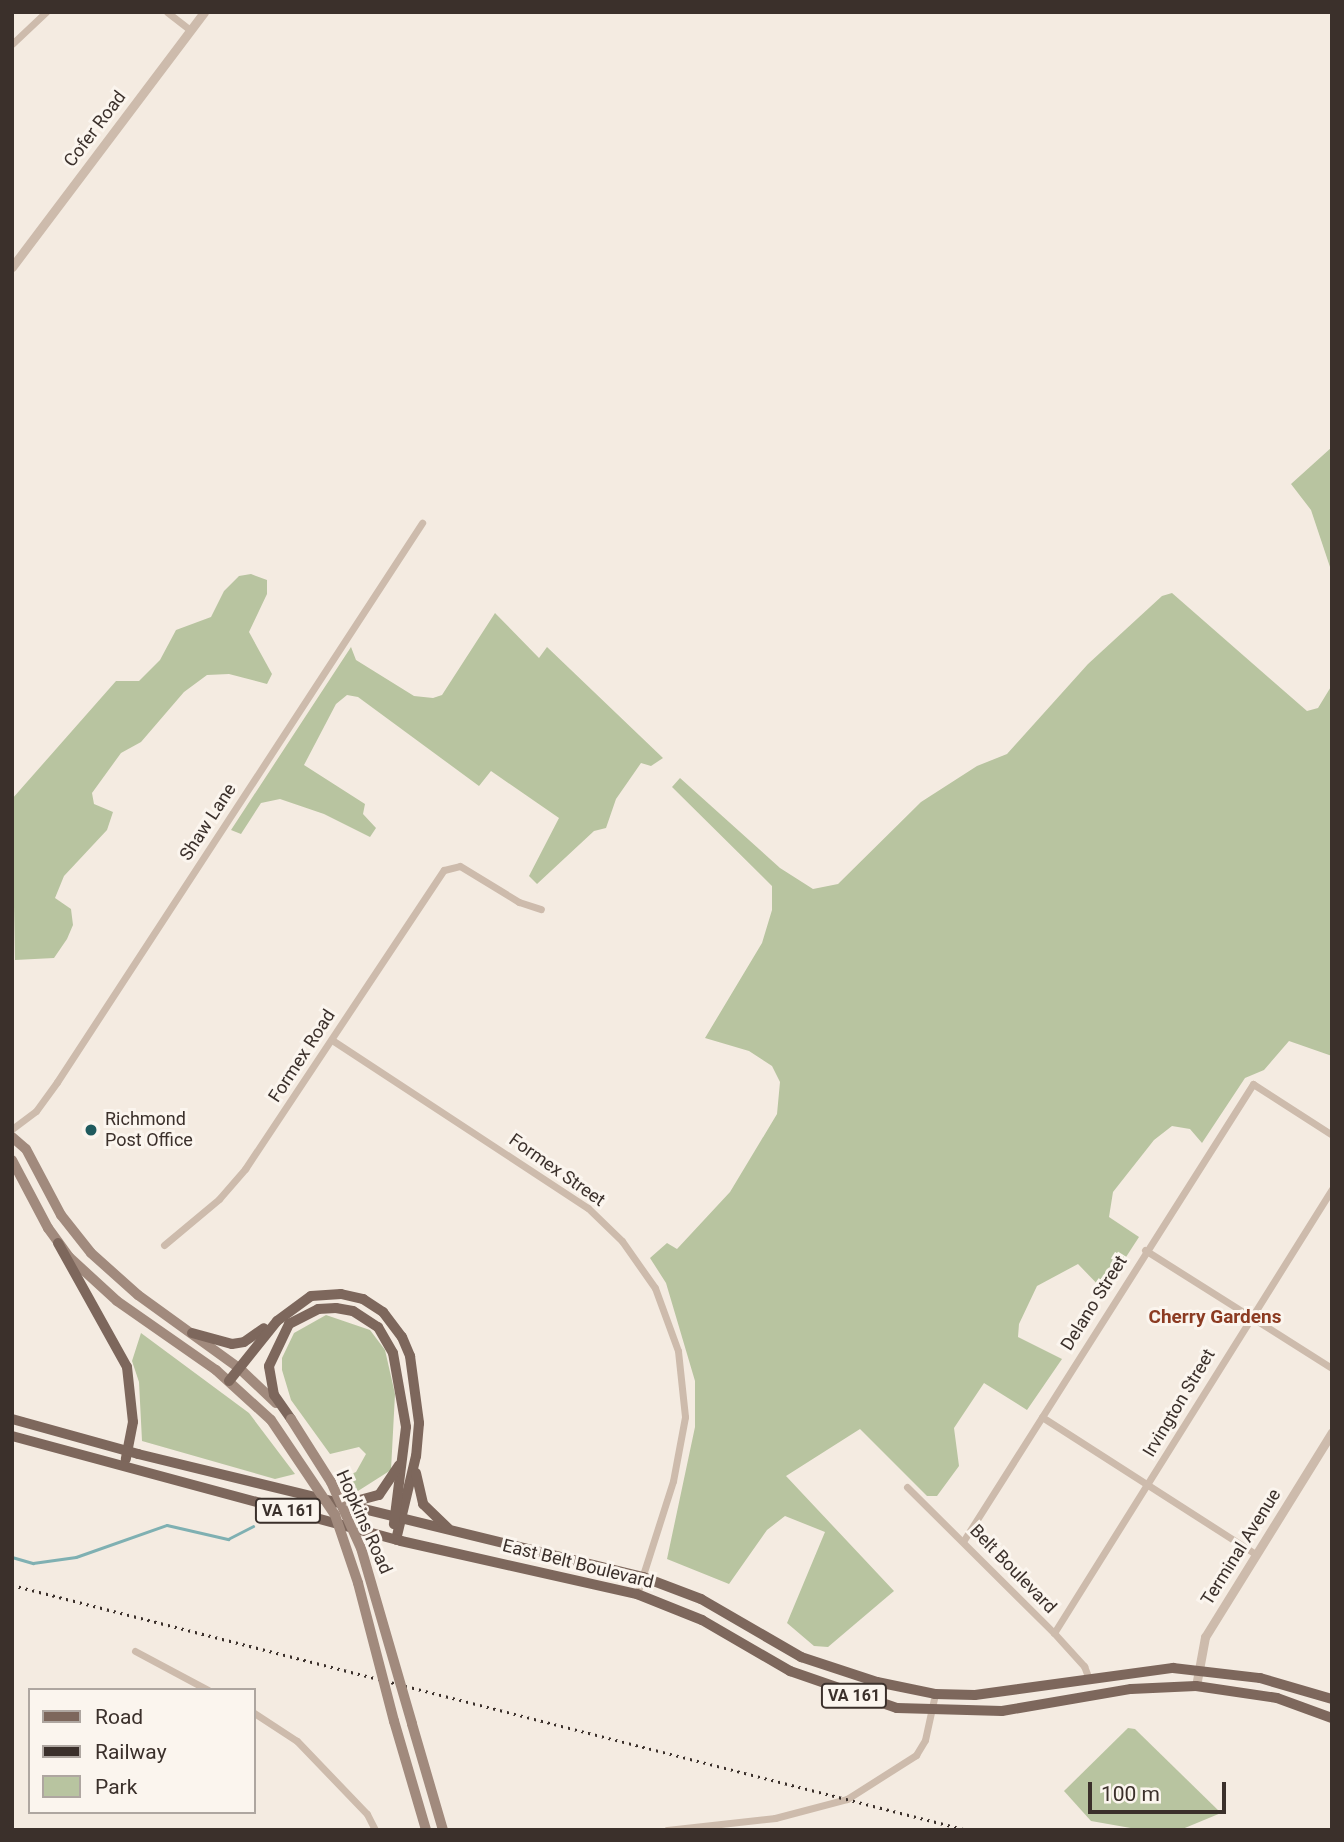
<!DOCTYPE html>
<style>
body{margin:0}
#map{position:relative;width:1344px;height:1842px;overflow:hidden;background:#f4ebe1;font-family:Roboto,sans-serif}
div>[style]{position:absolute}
.green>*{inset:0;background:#b8c4a0}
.stream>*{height:2.5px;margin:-1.25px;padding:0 1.25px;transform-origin:1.25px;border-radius:1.25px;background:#7fb0b2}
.minor>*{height:7px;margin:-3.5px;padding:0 3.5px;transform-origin:3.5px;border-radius:3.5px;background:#cdbbac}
.tertiary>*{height:9px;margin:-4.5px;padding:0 4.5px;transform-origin:4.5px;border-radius:4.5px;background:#cdbbac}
.secondary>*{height:10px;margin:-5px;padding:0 5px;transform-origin:5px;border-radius:5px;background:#a18a7d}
.primary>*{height:10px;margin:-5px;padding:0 5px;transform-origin:5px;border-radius:5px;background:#7d675c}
.rail>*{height:2.5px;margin-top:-1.25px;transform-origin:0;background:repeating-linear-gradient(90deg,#3b302b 0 2px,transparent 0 7px)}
.secondary-bridge>*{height:10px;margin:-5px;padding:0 5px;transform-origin:5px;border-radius:5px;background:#a18a7d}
.dots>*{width:19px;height:19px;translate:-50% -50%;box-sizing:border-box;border:4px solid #fbf5ee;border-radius:50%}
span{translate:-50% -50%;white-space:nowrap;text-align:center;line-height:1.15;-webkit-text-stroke:6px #fbf5ee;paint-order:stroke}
.shield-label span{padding:2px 5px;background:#fbf5ee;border:2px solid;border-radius:5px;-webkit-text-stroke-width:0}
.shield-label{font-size:16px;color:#3b302b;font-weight:700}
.street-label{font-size:18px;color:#3b302b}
.poi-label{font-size:18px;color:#3b302b}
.left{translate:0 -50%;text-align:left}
.neighbourhood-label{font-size:19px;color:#8c3b22;font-weight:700}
.frame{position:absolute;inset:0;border:14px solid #3b302b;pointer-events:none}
.legend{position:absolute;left:28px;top:1688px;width:228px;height:126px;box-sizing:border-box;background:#fbf5ee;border:2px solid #aea6a0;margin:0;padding:9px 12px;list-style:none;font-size:21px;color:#3b302b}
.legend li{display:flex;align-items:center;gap:14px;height:35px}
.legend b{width:35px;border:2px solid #aea6a0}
.scale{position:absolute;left:1088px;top:1782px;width:138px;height:32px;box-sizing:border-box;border:4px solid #3b302b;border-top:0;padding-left:9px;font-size:21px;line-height:24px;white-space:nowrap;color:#3b302b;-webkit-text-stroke:5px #fbf5ee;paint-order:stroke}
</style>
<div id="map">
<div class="green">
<div style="clip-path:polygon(1332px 447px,1332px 573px,1311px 510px,1291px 484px)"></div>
<div style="clip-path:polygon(251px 574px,267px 580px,267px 594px,249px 632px,272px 674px,267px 684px,229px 674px,207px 675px,184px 692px,141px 742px,121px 753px,92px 793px,94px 804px,113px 812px,107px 830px,64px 876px,55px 898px,71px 909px,73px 925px,67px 939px,54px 958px,15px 960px,12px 799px,116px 681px,139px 681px,160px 660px,176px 630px,211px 617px,224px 591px,239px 576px)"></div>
<div style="clip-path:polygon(1172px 593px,1307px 711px,1318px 708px,1332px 685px,1332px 1056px,1289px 1041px,1264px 1070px,1245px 1078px,1202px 1143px,1190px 1129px,1172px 1126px,1154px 1140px,1113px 1192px,1109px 1217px,1139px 1237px,1104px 1291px,1078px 1264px,1037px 1286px,1019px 1324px,1018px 1337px,1062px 1359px,1027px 1410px,984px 1383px,954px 1428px,959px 1466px,937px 1496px,927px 1496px,860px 1429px,786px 1476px,894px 1591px,828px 1647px,814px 1646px,787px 1623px,825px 1532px,785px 1516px,767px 1530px,729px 1584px,667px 1559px,695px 1427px,695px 1381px,666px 1283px,650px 1258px,667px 1243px,677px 1249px,730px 1192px,777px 1114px,780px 1082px,772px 1066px,749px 1051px,705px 1038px,762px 943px,772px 910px,772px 886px,672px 787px,680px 778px,780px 868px,813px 889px,838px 884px,921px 802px,977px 766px,1007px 754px,1088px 664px,1162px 596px)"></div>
<div style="clip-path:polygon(495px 613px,539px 658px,547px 647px,663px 758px,651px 766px,641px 763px,616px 799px,606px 828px,594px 831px,537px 884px,529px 876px,559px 818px,491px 771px,479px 786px,358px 697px,347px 695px,336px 704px,304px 765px,365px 804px,363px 814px,376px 828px,370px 837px,324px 814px,280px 799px,261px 803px,241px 834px,231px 830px,351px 647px,356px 660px,414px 696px,433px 698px,442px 695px)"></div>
<div style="clip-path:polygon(326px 1315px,370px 1330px,385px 1350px,395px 1394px,391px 1470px,358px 1491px,349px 1489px,342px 1478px,356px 1472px,366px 1454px,359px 1447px,330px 1454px,291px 1400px,282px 1370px,282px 1358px,294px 1333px)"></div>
<div style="clip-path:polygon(141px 1333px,249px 1413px,295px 1474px,275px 1479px,142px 1441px,139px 1382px,132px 1361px)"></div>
<div style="clip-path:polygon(1128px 1728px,1135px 1729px,1221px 1813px,1180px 1830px,1142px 1830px,1091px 1821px,1064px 1791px)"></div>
</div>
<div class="stream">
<div style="left:12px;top:1557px;width:22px;rotate:16deg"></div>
<div style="left:33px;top:1563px;width:43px;rotate:-7.9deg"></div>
<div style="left:76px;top:1557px;width:96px;rotate:-19.4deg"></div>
<div style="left:167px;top:1525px;width:63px;rotate:12.9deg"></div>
<div style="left:228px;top:1539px;width:28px;rotate:-27deg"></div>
</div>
<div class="minor">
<div style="left:167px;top:12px;width:29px;rotate:38deg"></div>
<div style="left:12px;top:44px;width:47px;rotate:-43.3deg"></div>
<div style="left:332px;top:1040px;width:306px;rotate:33.3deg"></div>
<div style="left:588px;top:1208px;width:47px;rotate:44.1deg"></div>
<div style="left:622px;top:1241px;width:57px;rotate:54.9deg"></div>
<div style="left:655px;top:1288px;width:67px;rotate:69.9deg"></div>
<div style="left:678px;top:1351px;width:66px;rotate:83.9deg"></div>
<div style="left:685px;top:1417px;width:65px;rotate:100.6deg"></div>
<div style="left:673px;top:1481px;width:119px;rotate:107.7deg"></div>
<div style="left:12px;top:1129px;width:30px;rotate:-37deg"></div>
<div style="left:36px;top:1111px;width:36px;rotate:-54deg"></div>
<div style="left:57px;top:1082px;width:668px;rotate:-56.86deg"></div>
<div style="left:164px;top:1245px;width:72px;rotate:-39.9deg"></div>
<div style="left:219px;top:1199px;width:40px;rotate:-49deg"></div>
<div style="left:245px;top:1169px;width:359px;rotate:-56.4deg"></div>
<div style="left:444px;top:870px;width:16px;rotate:-14deg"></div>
<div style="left:460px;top:866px;width:69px;rotate:31.4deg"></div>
<div style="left:519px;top:902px;width:23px;rotate:18deg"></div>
<div style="left:1145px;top:1250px;width:221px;rotate:32.3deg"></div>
<div style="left:1042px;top:1417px;width:252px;rotate:32.7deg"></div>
<div style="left:907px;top:1487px;width:207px;rotate:44.8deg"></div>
<div style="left:1054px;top:1633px;width:45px;rotate:47.7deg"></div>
<div style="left:1084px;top:1666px;width:14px;rotate:69deg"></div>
<div style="left:964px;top:1540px;width:540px;rotate:-57.63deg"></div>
<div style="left:1253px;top:1084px;width:94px;rotate:32.8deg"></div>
<div style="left:1054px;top:1633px;width:524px;rotate:-57.95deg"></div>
<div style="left:135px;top:1651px;width:83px;rotate:28.1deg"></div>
<div style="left:254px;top:1713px;width:51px;rotate:33.1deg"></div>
<div style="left:297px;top:1741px;width:101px;rotate:46.2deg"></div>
<div style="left:367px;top:1814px;width:18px;rotate:63deg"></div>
<div style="left:667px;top:1830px;width:109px;rotate:-6.3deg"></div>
<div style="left:775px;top:1818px;width:74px;rotate:-14.8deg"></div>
<div style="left:847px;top:1799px;width:82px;rotate:-32.5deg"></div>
<div style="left:916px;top:1755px;width:17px;rotate:-59deg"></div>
<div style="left:925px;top:1740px;width:47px;rotate:-77.7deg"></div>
</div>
<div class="tertiary">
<div style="left:12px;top:267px;width:319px;rotate:-53deg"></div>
<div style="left:1196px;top:1686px;width:50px;rotate:-79.6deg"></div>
<div style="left:1205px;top:1637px;width:241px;rotate:-58.2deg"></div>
</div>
<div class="secondary">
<div style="left:12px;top:1137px;width:18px;rotate:41deg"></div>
<div style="left:26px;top:1149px;width:75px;rotate:62.1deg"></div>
<div style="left:61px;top:1215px;width:48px;rotate:51.7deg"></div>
<div style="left:91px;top:1253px;width:63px;rotate:41.8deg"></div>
<div style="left:138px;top:1295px;width:125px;rotate:35.9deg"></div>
<div style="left:239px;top:1368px;width:51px;rotate:43.4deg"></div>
<div style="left:12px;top:1160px;width:77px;rotate:62.1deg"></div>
<div style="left:48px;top:1228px;width:36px;rotate:54deg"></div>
<div style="left:69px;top:1257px;width:65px;rotate:42.5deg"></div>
<div style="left:117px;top:1301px;width:121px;rotate:34.9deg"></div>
<div style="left:216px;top:1370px;width:74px;rotate:42.3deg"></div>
<div style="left:394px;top:1721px;width:114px;rotate:73.6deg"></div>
<div style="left:412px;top:1724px;width:110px;rotate:73.7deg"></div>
</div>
<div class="primary">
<div style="left:58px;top:1243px;width:142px;rotate:60.9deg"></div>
<div style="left:127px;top:1367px;width:55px;rotate:83.8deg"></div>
<div style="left:133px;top:1422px;width:38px;rotate:101deg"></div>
<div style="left:192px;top:1333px;width:41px;rotate:15.4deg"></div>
<div style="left:232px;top:1344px;width:12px;rotate:-9deg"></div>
<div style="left:244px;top:1342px;width:24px;rotate:-35deg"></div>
<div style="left:229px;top:1381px;width:77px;rotate:-51.3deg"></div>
<div style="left:277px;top:1321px;width:42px;rotate:-36.3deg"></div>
<div style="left:311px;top:1296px;width:30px;rotate:-4deg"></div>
<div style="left:341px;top:1294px;width:23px;rotate:13deg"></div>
<div style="left:363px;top:1299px;width:24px;rotate:33deg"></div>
<div style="left:383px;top:1312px;width:31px;rotate:53deg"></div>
<div style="left:402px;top:1337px;width:21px;rotate:67deg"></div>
<div style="left:410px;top:1356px;width:68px;rotate:82.3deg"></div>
<div style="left:419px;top:1423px;width:33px;rotate:95deg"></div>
<div style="left:416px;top:1456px;width:86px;rotate:103.4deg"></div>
<div style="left:12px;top:1419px;width:131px;rotate:15.5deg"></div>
<div style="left:138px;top:1454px;width:520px;rotate:13.69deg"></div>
<div style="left:643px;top:1577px;width:62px;rotate:20.8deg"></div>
<div style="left:701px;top:1599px;width:116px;rotate:30.1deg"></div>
<div style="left:801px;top:1657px;width:80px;rotate:18.2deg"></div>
<div style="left:877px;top:1682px;width:59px;rotate:11.7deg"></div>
<div style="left:935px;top:1694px;width:40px;rotate:1.4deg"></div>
<div style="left:975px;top:1695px;width:200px;rotate:-7.8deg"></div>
<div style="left:1173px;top:1668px;width:88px;rotate:6.6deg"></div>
<div style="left:1260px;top:1678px;width:75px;rotate:16.3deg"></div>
<div style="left:291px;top:1419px;width:29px;rotate:-125deg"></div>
<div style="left:274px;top:1395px;width:29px;rotate:-100deg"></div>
<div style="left:269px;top:1366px;width:47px;rotate:-64.5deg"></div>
<div style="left:289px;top:1324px;width:33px;rotate:-27deg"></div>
<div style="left:318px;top:1309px;width:18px;rotate:-3deg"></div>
<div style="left:336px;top:1308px;width:17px;rotate:10deg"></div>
<div style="left:353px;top:1311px;width:30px;rotate:33deg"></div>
<div style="left:378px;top:1327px;width:30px;rotate:60deg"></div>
<div style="left:393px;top:1353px;width:75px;rotate:80deg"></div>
<div style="left:406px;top:1427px;width:98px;rotate:97.1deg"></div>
<div style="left:12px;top:1436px;width:403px;rotate:15.1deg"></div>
<div style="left:401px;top:1541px;width:242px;rotate:12.7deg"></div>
<div style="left:637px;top:1594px;width:70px;rotate:21.8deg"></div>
<div style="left:702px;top:1620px;width:102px;rotate:30.1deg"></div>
<div style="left:790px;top:1671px;width:113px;rotate:19.1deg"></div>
<div style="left:897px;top:1708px;width:105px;rotate:1.6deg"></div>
<div style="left:1002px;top:1711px;width:131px;rotate:-9.7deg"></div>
<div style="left:1131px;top:1689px;width:65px;rotate:-2.6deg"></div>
<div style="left:1196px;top:1686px;width:82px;rotate:8.4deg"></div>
<div style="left:1277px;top:1698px;width:59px;rotate:20deg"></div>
<div style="left:416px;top:1473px;width:32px;rotate:77deg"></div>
<div style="left:423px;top:1504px;width:35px;rotate:44deg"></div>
<div style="left:345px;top:1504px;width:35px;rotate:-15deg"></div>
<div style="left:379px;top:1495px;width:36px;rotate:-56deg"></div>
</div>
<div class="rail">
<div style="left:12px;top:1585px;width:986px;rotate:14.39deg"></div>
</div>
<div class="secondary-bridge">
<div style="left:291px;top:1419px;width:75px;rotate:57.6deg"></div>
<div style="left:331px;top:1482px;width:72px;rotate:65.6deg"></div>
<div style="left:361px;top:1548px;width:183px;rotate:73.8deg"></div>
<div style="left:271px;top:1420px;width:115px;rotate:56deg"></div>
<div style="left:335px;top:1515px;width:72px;rotate:71.3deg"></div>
<div style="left:358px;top:1583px;width:143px;rotate:75.4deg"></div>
</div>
<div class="dots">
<div style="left:91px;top:1130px;background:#1f5a5e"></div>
</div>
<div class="shield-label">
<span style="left:288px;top:1511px">VA 161</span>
<span style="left:854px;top:1696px">VA 161</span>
</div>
<div class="street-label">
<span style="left:95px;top:129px;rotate:-53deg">Cofer Road</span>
<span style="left:208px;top:822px;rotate:-57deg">Shaw Lane</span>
<span style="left:302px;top:1056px;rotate:-57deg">Formex Road</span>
<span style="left:557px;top:1170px;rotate:35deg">Formex Street</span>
<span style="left:1094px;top:1303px;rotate:-58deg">Delano Street</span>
<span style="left:1179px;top:1403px;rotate:-59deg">Irvington Street</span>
<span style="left:364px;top:1522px;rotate:66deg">Hopkins Road</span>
<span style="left:1241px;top:1547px;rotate:-58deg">Terminal Avenue</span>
<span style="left:578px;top:1564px;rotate:14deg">East Belt Boulevard</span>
<span style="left:1013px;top:1569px;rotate:46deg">Belt Boulevard</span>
</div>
<div class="poi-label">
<span class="left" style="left:105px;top:1130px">Richmond<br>Post Office</span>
</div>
<div class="neighbourhood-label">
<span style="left:1215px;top:1317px">Cherry Gardens</span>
</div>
<div class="frame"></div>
<ul class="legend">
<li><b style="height:9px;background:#7d675c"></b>Road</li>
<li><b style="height:9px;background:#3b302b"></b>Railway</li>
<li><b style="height:19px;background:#b8c4a0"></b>Park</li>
</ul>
<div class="scale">100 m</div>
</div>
